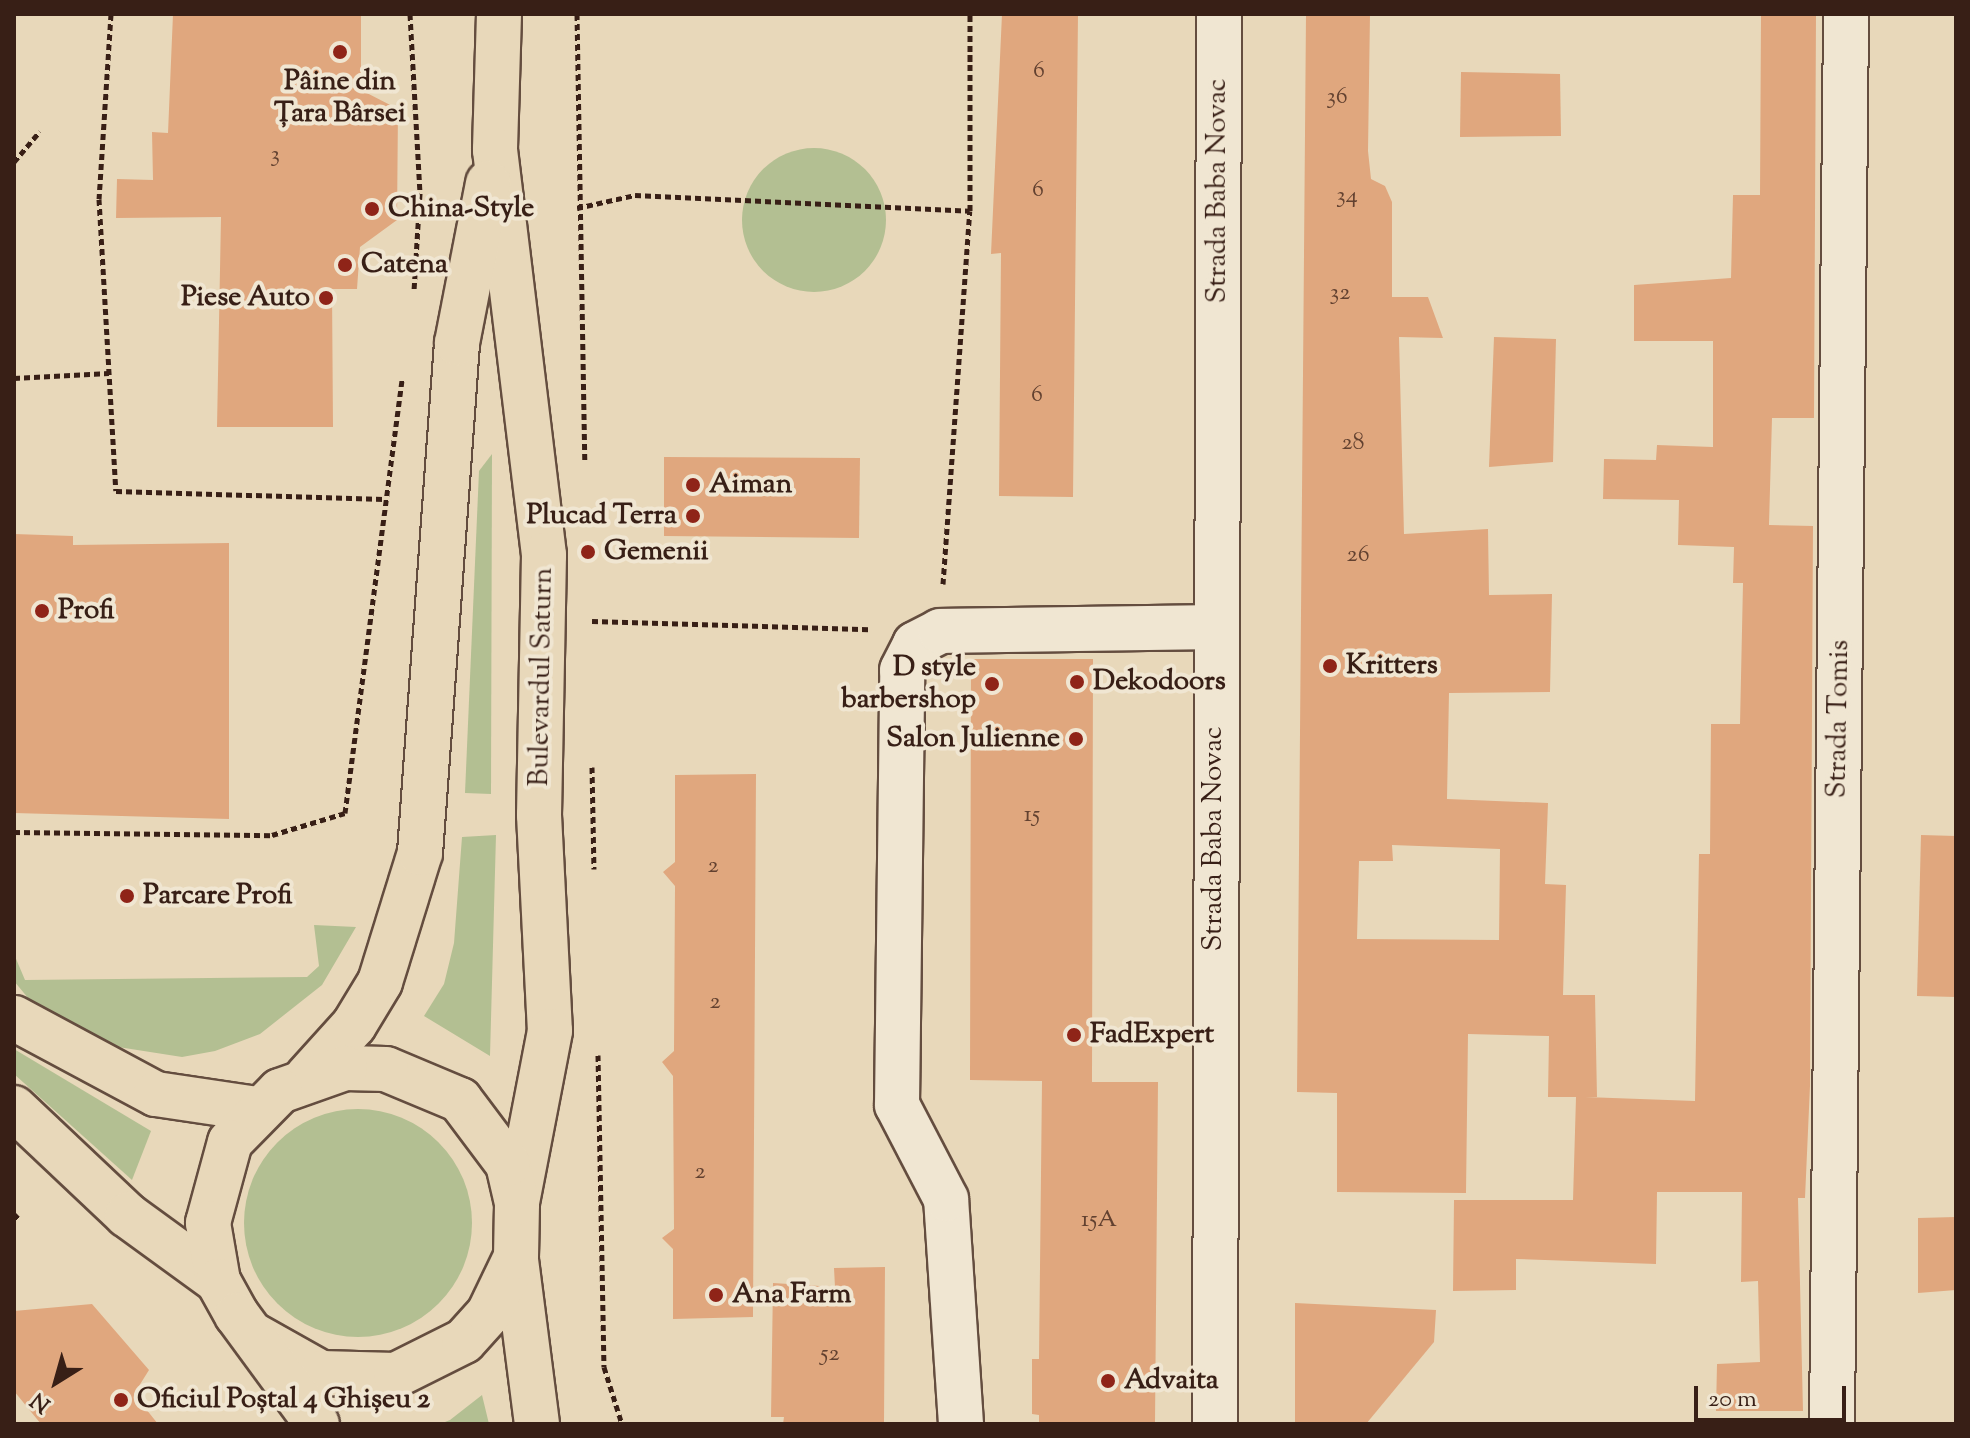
<!DOCTYPE html>
<meta charset="utf-8">
<style>
body{margin:0}
#map{position:relative;width:1970px;height:1438px;overflow:hidden;background:#e8d8ba;font-family:"Sorts Mill Goudy",serif}
div>[style]{position:absolute}
.green>*{inset:0;background:#b3bf92}
.round{border-radius:50%}
.building>*{inset:0;background:#e0a77e}
.path>*{height:5px;margin-top:-2.5px;transform-origin:0;background:repeating-linear-gradient(90deg,#381f16 0 6px,transparent 0 10px)}
.roads{filter:drop-shadow(2px 0 #644d3f) drop-shadow(-2px 0 #644d3f) drop-shadow(0 2px #644d3f) drop-shadow(0 -2px #644d3f)}
.minor>*{height:44px;margin:-22px;padding:0 22px;transform-origin:22px;border-radius:22px;background:#f0e6d2}
.major>*{height:44px;margin:-22px;padding:0 22px;transform-origin:22px;border-radius:22px;background:#e8d8ba}
.dots>*{width:22px;height:22px;translate:-50% -50%;box-sizing:border-box;border:4px solid #f0e6d2;border-radius:50%}
span{translate:-50% -50%;white-space:nowrap;text-align:center;line-height:1.15;-webkit-text-stroke:8px #f0e6d2;paint-order:stroke}
.number-label{font-size:24px;color:#624130}
.number-label span{-webkit-text-stroke-width:0}
.poi-label{font-size:28px;color:#381f16;font-weight:700}
.left{translate:0 -50%;text-align:left}
.right{translate:-100% -50%;text-align:right}
.street-label{font-size:28px;color:#381f16}
.frame{position:absolute;inset:0;border:16px solid #381f16;pointer-events:none}
.north{position:absolute;left:16px;top:1342px;width:80px;height:80px;-webkit-text-stroke:6px #f0e6d2;paint-order:stroke;rotate:217deg;font-size:22px;font-weight:700;line-height:32px;text-align:center;color:#381f16}
.north::after{content:'';display:block;margin:auto;width:28px;height:36px;background:#381f16;clip-path:polygon(50% 0,100% 100%,50% 72%,0 100%)}
.scale{position:absolute;left:1694px;top:1386px;width:152px;height:36px;box-sizing:border-box;border:4px solid #381f16;border-top:0;padding-left:10px;font-size:24px;line-height:28px;white-space:nowrap;color:#381f16;-webkit-text-stroke:6px #f0e6d2;paint-order:stroke}
</style>
<div id="map">
<div class="green">
<div class="round" style="left:742px;top:148px;width:144px;height:144px"></div>
<div style="clip-path:polygon(492px 454px,491px 794px,465px 793px,479px 471px)"></div>
<div style="clip-path:polygon(496px 835px,490px 1056px,424px 1016px,444px 984px,454px 943px,462px 837px)"></div>
<div style="clip-path:polygon(314px 925px,356px 927px,322px 985px,260px 1034px,215px 1051px,182px 1057px,99px 1044px,33px 1004px,14px 981px,14px 954px,25px 980px,307px 977px,319px 966px)"></div>
<div style="clip-path:polygon(14px 1049px,151px 1131px,132px 1180px,14px 1074px)"></div>
<div class="round" style="left:244px;top:1109px;width:228px;height:228px"></div>
<div style="clip-path:polygon(482px 1395px,489px 1424px,440px 1424px,450px 1420px)"></div>
</div>
<div class="building">
<div style="clip-path:polygon(173px 14px,361px 14px,361px 90px,398px 109px,397px 220px,360px 247px,357px 289px,332px 289px,333px 427px,217px 427px,221px 217px,116px 218px,117px 179px,153px 180px,152px 132px,168px 133px)"></div>
<div style="clip-path:polygon(1002px 14px,1078px 14px,1073px 497px,999px 496px,1001px 253px,991px 254px)"></div>
<div style="clip-path:polygon(evenodd,1306px 14px,1370px 14px,1368px 151px,1371px 179px,1385px 186px,1392px 202px,1392px 297px,1428px 297px,1443px 338px,1399px 337px,1404px 534px,1488px 529px,1489px 595px,1552px 594px,1550px 692px,1449px 693px,1447px 799px,1548px 803px,1545px 884px,1566px 885px,1563px 995px,1595px 995px,1597px 1097px,1585px 1097px,1695px 1101px,1699px 854px,1710px 854px,1711px 724px,1740px 724px,1743px 583px,1733px 583px,1734px 547px,1678px 545px,1679px 500px,1603px 499px,1604px 459px,1656px 460px,1657px 445px,1713px 447px,1713px 341px,1634px 341px,1634px 285px,1731px 278px,1733px 195px,1760px 195px,1761px 14px,1816px 14px,1814px 418px,1772px 418px,1769px 525px,1813px 526px,1810px 1086px,1805px 1198px,1798px 1198px,1803px 1411px,1716px 1411px,1717px 1364px,1760px 1362px,1758px 1281px,1741px 1282px,1742px 1192px,1657px 1192px,1656px 1264px,1516px 1259px,1516px 1290px,1453px 1291px,1454px 1200px,1573px 1200px,1576px 1097px,1548px 1097px,1549px 1036px,1468px 1034px,1466px 1193px,1337px 1192px,1337px 1093px,1297px 1092px,1306px 14px,1392px 845px,1500px 849px,1499px 940px,1357px 939px,1359px 861px,1393px 861px,1392px 845px)"></div>
<div style="clip-path:polygon(1461px 72px,1560px 74px,1561px 136px,1460px 137px)"></div>
<div style="clip-path:polygon(1494px 337px,1556px 339px,1553px 462px,1489px 467px)"></div>
<div style="clip-path:polygon(664px 457px,860px 458px,859px 538px,664px 536px)"></div>
<div style="clip-path:polygon(14px 534px,73px 536px,73px 545px,229px 543px,229px 819px,14px 813px)"></div>
<div style="clip-path:polygon(971px 659px,1093px 659px,1092px 1082px,1158px 1082px,1155px 1424px,1039px 1424px,1039px 1415px,1032px 1414px,1032px 1359px,1039px 1359px,1042px 1081px,970px 1080px)"></div>
<div style="clip-path:polygon(756px 774px,753px 1317px,673px 1319px,673px 1249px,662px 1238px,674px 1229px,673px 1076px,662px 1062px,674px 1051px,675px 886px,663px 872px,675px 862px,675px 775px)"></div>
<div style="clip-path:polygon(1921px 835px,1956px 836px,1956px 997px,1917px 996px)"></div>
<div style="clip-path:polygon(1956px 1217px,1956px 1290px,1918px 1293px,1918px 1218px)"></div>
<div style="clip-path:polygon(885px 1267px,884px 1424px,783px 1424px,784px 1417px,771px 1417px,773px 1283px,835px 1287px,834px 1268px)"></div>
<div style="clip-path:polygon(1295px 1303px,1436px 1310px,1434px 1342px,1366px 1424px,1295px 1424px)"></div>
<div style="clip-path:polygon(92px 1304px,149px 1370px,134px 1394px,158px 1424px,41px 1424px,14px 1391px,14px 1311px)"></div>
</div>
<div class="path">
<div style="left:111px;top:14px;width:185px;rotate:93.7deg"></div>
<div style="left:99px;top:199px;width:292px;rotate:86.7deg"></div>
<div style="left:116px;top:491px;width:268px;rotate:1.7deg"></div>
<div style="left:410px;top:14px;width:179px;rotate:86.8deg"></div>
<div style="left:420px;top:193px;width:99px;rotate:93.5deg"></div>
<div style="left:577px;top:14px;width:447px;rotate:89deg"></div>
<div style="left:14px;top:162px;width:40px;rotate:-50deg"></div>
<div style="left:577px;top:208px;width:59px;rotate:-12.6deg"></div>
<div style="left:635px;top:195px;width:335px;rotate:2.7deg"></div>
<div style="left:14px;top:378px;width:95px;rotate:-3deg"></div>
<div style="left:943px;top:584px;width:374px;rotate:-85.9deg"></div>
<div style="left:970px;top:211px;width:197px;rotate:-90deg"></div>
<div style="left:592px;top:621px;width:277px;rotate:1.7deg"></div>
<div style="left:592px;top:767px;width:102px;rotate:88.9deg"></div>
<div style="left:14px;top:832px;width:258px;rotate:0.7deg"></div>
<div style="left:272px;top:835px;width:76px;rotate:-16.8deg"></div>
<div style="left:345px;top:813px;width:439px;rotate:-82.5deg"></div>
<div style="left:598px;top:1055px;width:312px;rotate:88.9deg"></div>
<div style="left:604px;top:1367px;width:60px;rotate:72.5deg"></div>
<div style="left:14px;top:1214px;width:8px;rotate:45deg"></div>
</div>
<div class="roads">
<div class="minor">
<div style="left:961px;top:1424px;width:225px;rotate:-93.8deg"></div>
<div style="left:946px;top:1199px;width:106px;rotate:-117.5deg"></div>
<div style="left:897px;top:1105px;width:435px;rotate:-89.3deg"></div>
<div style="left:902px;top:670px;width:29px;rotate:-63deg"></div>
<div style="left:915px;top:644px;width:28px;rotate:-27deg"></div>
<div style="left:940px;top:631px;width:274px;rotate:-0.8deg"></div>
<div style="left:1215px;top:1424px;width:1410px;rotate:-89.84deg"></div>
<div style="left:1832px;top:1424px;width:1410px;rotate:-89.43deg"></div>
</div>
<div class="major">
<div style="left:499px;top:14px;width:136px;rotate:91.7deg"></div>
<div style="left:495px;top:150px;width:408px;rotate:83.1deg"></div>
<div style="left:544px;top:555px;width:260px;rotate:91.1deg"></div>
<div style="left:539px;top:815px;width:216px;rotate:87.1deg"></div>
<div style="left:550px;top:1031px;width:175px;rotate:100.9deg"></div>
<div style="left:14px;top:1018px;width:161px;rotate:28.2deg"></div>
<div style="left:156px;top:1094px;width:102px;rotate:8.4deg"></div>
<div style="left:307px;top:1077px;width:70px;rotate:-47.9deg"></div>
<div style="left:354px;top:1025px;width:50px;rotate:-58.8deg"></div>
<div style="left:380px;top:982px;width:135px;rotate:-72.8deg"></div>
<div style="left:420px;top:853px;width:511px;rotate:-85.85deg"></div>
<div style="left:457px;top:343px;width:163px;rotate:-79deg"></div>
<div style="left:14px;top:1108px;width:156px;rotate:43.4deg"></div>
<div style="left:127px;top:1215px;width:112px;rotate:36deg"></div>
<div style="left:516px;top:1260px;width:165px;rotate:82.7deg"></div>
<div style="left:255px;top:1336px;width:76px;rotate:29.3deg"></div>
<div style="left:321px;top:1373px;width:75px;rotate:1.5deg"></div>
<div style="left:396px;top:1375px;width:76px;rotate:-26.6deg"></div>
<div style="left:464px;top:1341px;width:38px;rotate:-48deg"></div>
<div style="left:489px;top:1313px;width:62px;rotate:-64.3deg"></div>
<div style="left:516px;top:1257px;width:54px;rotate:-88.9deg"></div>
<div style="left:517px;top:1203px;width:40px;rotate:-103deg"></div>
<div style="left:508px;top:1164px;width:80px;rotate:-126.9deg"></div>
<div style="left:460px;top:1100px;width:80px;rotate:-157.3deg"></div>
<div style="left:386px;top:1069px;width:41px;rotate:-178.6deg"></div>
<div style="left:345px;top:1068px;width:69px;rotate:160.5deg"></div>
<div style="left:280px;top:1091px;width:71px;rotate:134.4deg"></div>
<div style="left:230px;top:1142px;width:84px;rotate:105.2deg"></div>
<div style="left:208px;top:1223px;width:59px;rotate:80.2deg"></div>
<div style="left:218px;top:1281px;width:39px;rotate:61deg"></div>
<div style="left:237px;top:1315px;width:135px;rotate:53.7deg"></div>
</div>
</div>
<div class="dots">
<div style="left:340px;top:52px;background:#8f2418"></div>
<div style="left:372px;top:209px;background:#8f2418"></div>
<div style="left:345px;top:265px;background:#8f2418"></div>
<div style="left:326px;top:298px;background:#8f2418"></div>
<div style="left:693px;top:485px;background:#8f2418"></div>
<div style="left:693px;top:516px;background:#8f2418"></div>
<div style="left:588px;top:552px;background:#8f2418"></div>
<div style="left:42px;top:611px;background:#8f2418"></div>
<div style="left:1330px;top:666px;background:#8f2418"></div>
<div style="left:1077px;top:682px;background:#8f2418"></div>
<div style="left:992px;top:684px;background:#8f2418"></div>
<div style="left:1076px;top:739px;background:#8f2418"></div>
<div style="left:127px;top:896px;background:#8f2418"></div>
<div style="left:1074px;top:1035px;background:#8f2418"></div>
<div style="left:716px;top:1295px;background:#8f2418"></div>
<div style="left:1108px;top:1381px;background:#8f2418"></div>
<div style="left:121px;top:1400px;background:#8f2418"></div>
</div>
<div class="number-label">
<span style="left:1039px;top:72px">6</span>
<span style="left:1337px;top:98px">36</span>
<span style="left:275px;top:156px">3</span>
<span style="left:1038px;top:191px">6</span>
<span style="left:1347px;top:197px">34</span>
<span style="left:1340px;top:294px">32</span>
<span style="left:1037px;top:396px">6</span>
<span style="left:1353px;top:444px">28</span>
<span style="left:1358px;top:556px">26</span>
<span style="left:1032px;top:816px">15</span>
<span style="left:713px;top:867px">2</span>
<span style="left:715px;top:1003px">2</span>
<span style="left:700px;top:1173px">2</span>
<span style="left:1099px;top:1221px">15A</span>
<span style="left:830px;top:1355px">52</span>
</div>
<div class="poi-label">
<span style="left:340px;top:98px">Pâine din<br>Țara Bârsei</span>
<span class="left" style="left:388px;top:209px">China-Style</span>
<span class="left" style="left:361px;top:265px">Catena</span>
<span class="right" style="left:310px;top:298px">Piese Auto</span>
<span class="left" style="left:709px;top:485px">Aiman</span>
<span class="right" style="left:677px;top:516px">Plucad Terra</span>
<span class="left" style="left:604px;top:552px">Gemenii</span>
<span class="left" style="left:58px;top:611px">Profi</span>
<span class="left" style="left:1346px;top:666px">Kritters</span>
<span class="right" style="left:976px;top:684px">D style<br>barbershop</span>
<span class="left" style="left:1093px;top:682px">Dekodoors</span>
<span class="right" style="left:1060px;top:739px">Salon Julienne</span>
<span class="left" style="left:143px;top:896px">Parcare Profi</span>
<span class="left" style="left:1090px;top:1035px">FadExpert</span>
<span class="left" style="left:732px;top:1295px">Ana Farm</span>
<span class="left" style="left:1124px;top:1381px">Advaita</span>
<span class="left" style="left:137px;top:1400px">Oficiul Poștal 4 Ghișeu 2</span>
</div>
<div class="street-label">
<span style="left:1218px;top:191px;rotate:-90deg">Strada Baba Novac</span>
<span style="left:542px;top:677px;rotate:-89deg">Bulevardul Saturn</span>
<span style="left:1839px;top:719px;rotate:-89deg">Strada Tomis</span>
<span style="left:1214px;top:839px;rotate:-90deg">Strada Baba Novac</span>
</div>
<div class="frame"></div>
<div class="north">N</div>
<div class="scale">20 m</div>
</div>
